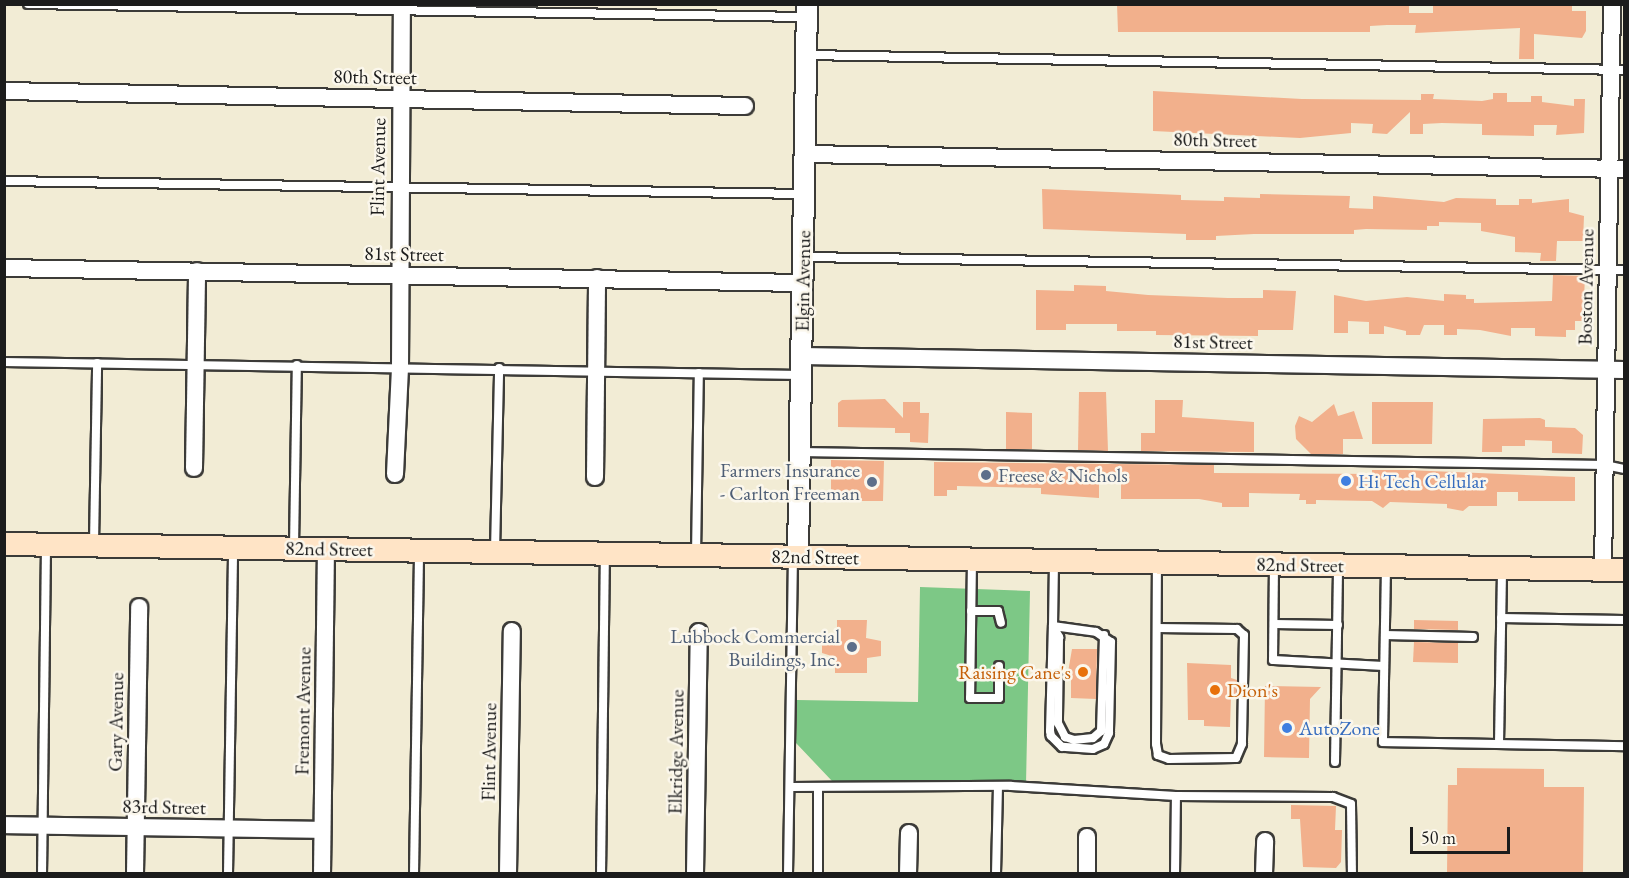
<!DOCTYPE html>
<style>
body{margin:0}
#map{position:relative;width:1629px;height:878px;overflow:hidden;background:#f2ecd5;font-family:"EB Garamond",serif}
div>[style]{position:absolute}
.green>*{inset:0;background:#7dc886}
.building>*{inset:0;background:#f2b08c}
.roads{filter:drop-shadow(2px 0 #3c3b38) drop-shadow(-2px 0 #3c3b38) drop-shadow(0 2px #3c3b38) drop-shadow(0 -2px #3c3b38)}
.service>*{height:8px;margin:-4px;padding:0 4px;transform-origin:4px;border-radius:4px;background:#fff}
.minor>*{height:16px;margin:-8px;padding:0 8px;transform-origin:8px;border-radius:8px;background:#fff}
.tertiary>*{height:20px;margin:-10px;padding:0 10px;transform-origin:10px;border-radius:10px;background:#fff}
.secondary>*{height:22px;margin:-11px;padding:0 11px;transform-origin:11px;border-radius:11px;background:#ffe4c6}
.dots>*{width:16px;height:16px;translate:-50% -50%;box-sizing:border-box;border:3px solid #fbf7ec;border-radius:50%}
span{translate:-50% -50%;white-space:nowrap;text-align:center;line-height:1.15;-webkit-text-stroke:5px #fbf7ec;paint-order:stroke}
.street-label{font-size:20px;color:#1c1c1c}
.service-label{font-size:20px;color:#4e5e75}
.right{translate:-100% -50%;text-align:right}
.left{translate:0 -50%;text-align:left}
.shop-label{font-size:20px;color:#366cbe}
.food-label{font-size:20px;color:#c56008}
.frame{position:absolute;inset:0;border:6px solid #1c1c1c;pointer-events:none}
.scale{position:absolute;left:1410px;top:827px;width:100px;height:27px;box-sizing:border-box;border:3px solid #1c1c1c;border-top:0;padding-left:8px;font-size:18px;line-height:21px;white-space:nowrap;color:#1c1c1c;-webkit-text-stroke:4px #fbf7ec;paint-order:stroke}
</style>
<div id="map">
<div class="green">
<div style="clip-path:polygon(920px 587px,1030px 591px,1026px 784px,832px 781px,796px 743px,797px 700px,918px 702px)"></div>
</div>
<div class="building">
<div style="clip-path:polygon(1117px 4px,1409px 4px,1409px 13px,1433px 13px,1433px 4px,1572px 4px,1572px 11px,1586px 11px,1586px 31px,1582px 38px,1534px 34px,1534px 59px,1519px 59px,1520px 28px,1415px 33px,1416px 25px,1387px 25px,1370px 26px,1370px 32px,1118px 32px)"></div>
<div style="clip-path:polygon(1153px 91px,1302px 99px,1421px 100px,1421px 94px,1434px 94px,1433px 99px,1482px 101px,1493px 99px,1493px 93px,1507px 93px,1507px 102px,1531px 102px,1531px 96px,1542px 96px,1542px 102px,1574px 106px,1574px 99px,1585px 99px,1584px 133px,1556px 135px,1557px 125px,1534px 125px,1534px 136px,1482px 135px,1482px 124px,1442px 123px,1423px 124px,1423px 134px,1410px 134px,1410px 112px,1387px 134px,1372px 133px,1373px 124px,1351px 123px,1351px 133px,1300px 138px,1153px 131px)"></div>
<div style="clip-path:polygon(1042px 189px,1181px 195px,1181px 200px,1224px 201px,1224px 197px,1260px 198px,1260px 194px,1350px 196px,1349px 208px,1373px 209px,1373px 196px,1444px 202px,1456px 198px,1496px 199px,1496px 205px,1519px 205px,1519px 199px,1532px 199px,1532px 203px,1569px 199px,1569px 212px,1584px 216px,1583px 241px,1557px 241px,1556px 261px,1540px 261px,1541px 253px,1515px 252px,1515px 237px,1481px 231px,1481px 223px,1439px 222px,1439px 226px,1427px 226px,1427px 230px,1366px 229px,1354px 230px,1354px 234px,1254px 234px,1216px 236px,1216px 240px,1186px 240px,1186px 234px,1043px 229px)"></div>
<div style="clip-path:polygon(1553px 275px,1585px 276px,1583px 321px,1575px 321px,1575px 330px,1566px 330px,1566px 337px,1535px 336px,1535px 328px,1511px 328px,1511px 336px,1480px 330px,1457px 329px,1457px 335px,1444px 335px,1444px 325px,1424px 325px,1420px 335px,1406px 335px,1406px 331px,1384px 326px,1384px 334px,1369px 334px,1369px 322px,1348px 321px,1348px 333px,1334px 333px,1334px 295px,1366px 301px,1407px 297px,1444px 301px,1444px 294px,1466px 295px,1466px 299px,1474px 299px,1474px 303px,1552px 301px)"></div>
<div style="clip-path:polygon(1074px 285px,1106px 286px,1106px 291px,1148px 295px,1228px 298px,1263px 298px,1263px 290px,1296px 291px,1293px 330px,1258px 330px,1258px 336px,1156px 335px,1156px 331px,1117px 331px,1117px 324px,1066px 324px,1066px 330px,1036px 330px,1036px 290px,1074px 291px)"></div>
<div style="clip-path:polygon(1079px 392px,1106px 392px,1108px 451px,1078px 450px)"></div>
<div style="clip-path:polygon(885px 399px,903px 418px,903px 402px,920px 402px,920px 413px,929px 413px,928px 443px,910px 442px,910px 433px,895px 433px,895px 428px,838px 427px,838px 403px,842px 400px)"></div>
<div style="clip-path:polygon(1155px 400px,1183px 400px,1182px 417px,1254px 422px,1254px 452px,1141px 451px,1141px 433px,1155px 433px)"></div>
<div style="clip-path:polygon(1372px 402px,1433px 402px,1432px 444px,1372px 444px)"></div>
<div style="clip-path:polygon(1334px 404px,1338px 416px,1354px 411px,1363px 439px,1343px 439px,1343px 454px,1311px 454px,1296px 439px,1295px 426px,1299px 416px,1312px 422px)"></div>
<div style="clip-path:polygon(1006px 412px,1032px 413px,1032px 449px,1006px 449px)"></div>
<div style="clip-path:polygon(1540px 418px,1545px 420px,1545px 427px,1575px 428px,1583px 435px,1582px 454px,1552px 453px,1552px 441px,1525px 440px,1525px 446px,1502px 446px,1502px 452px,1482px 452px,1483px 419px)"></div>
<div style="clip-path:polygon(831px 460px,884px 461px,883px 501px,860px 501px,860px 495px,831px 494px)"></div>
<div style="clip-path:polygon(934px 462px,1214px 465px,1214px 473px,1372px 474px,1372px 470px,1407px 470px,1575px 477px,1575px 501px,1518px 501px,1518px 492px,1497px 492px,1497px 506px,1469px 506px,1463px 511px,1447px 508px,1447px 504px,1390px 502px,1383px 508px,1372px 501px,1316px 500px,1316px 504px,1306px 504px,1306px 500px,1299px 500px,1300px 494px,1249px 493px,1249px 507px,1222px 507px,1222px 503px,1199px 499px,1121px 499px,1121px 482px,1099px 482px,1099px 498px,1041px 494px,1041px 488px,957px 486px,957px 490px,947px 490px,947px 496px,934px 496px)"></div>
<div style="clip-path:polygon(837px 620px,867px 620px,866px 638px,881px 641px,881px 656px,867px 658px,867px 673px,835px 673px,835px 657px,822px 653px,822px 641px,837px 639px)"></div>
<div style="clip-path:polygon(1414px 620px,1458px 621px,1458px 630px,1414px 629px)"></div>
<div style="clip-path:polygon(1414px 642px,1458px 643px,1458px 663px,1413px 662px)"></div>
<div style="clip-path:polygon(1072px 649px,1097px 649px,1096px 699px,1071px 698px,1071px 678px,1067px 678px)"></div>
<div style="clip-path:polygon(1187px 663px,1231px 665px,1231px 678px,1237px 680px,1237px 695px,1231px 697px,1230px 727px,1204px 726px,1204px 720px,1188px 720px)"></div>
<div style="clip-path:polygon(1265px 686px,1321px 687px,1310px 699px,1309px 758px,1264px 757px)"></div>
<div style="clip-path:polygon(1457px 768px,1544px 769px,1544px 787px,1584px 787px,1583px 873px,1447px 873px,1448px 785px,1457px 785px)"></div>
<div style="clip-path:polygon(1291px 805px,1336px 806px,1335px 830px,1342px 830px,1341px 862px,1336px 868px,1303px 867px,1300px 819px,1291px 819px)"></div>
</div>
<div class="roads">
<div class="service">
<div style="left:28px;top:4px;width:779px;rotate:0.96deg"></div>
<div style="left:807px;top:55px;width:817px;rotate:1.05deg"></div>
<div style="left:4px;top:181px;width:800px;rotate:0.93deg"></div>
<div style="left:804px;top:257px;width:820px;rotate:0.91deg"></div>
<div style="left:4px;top:362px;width:797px;rotate:0.93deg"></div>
<div style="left:800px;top:452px;width:805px;rotate:0.93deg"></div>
<div style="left:1605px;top:465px;width:19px;rotate:12deg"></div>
<div style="left:94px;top:543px;width:180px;rotate:-89deg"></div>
<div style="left:294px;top:547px;width:182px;rotate:-89.1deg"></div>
<div style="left:495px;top:551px;width:183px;rotate:-88.7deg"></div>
<div style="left:696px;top:555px;width:182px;rotate:-89.1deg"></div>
<div style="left:972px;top:560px;width:138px;rotate:90.8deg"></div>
<div style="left:970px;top:698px;width:29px"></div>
<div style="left:999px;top:698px;width:32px;rotate:-90deg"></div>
<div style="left:1274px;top:565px;width:95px;rotate:90.6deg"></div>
<div style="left:1273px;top:660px;width:111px;rotate:3.1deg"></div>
<div style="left:1386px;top:567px;width:175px;rotate:91deg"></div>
<div style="left:1383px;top:742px;width:241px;rotate:1deg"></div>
<div style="left:971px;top:611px;width:27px"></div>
<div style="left:998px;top:611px;width:12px;rotate:76deg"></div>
<div style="left:1501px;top:618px;width:123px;rotate:0.9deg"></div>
<div style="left:1274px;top:624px;width:64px;rotate:0.9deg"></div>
<div style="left:1053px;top:626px;width:43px;rotate:7.9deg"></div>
<div style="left:1096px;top:632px;width:18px;rotate:34deg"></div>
<div style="left:1111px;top:642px;width:91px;rotate:91.3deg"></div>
<div style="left:1109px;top:733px;width:12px;rotate:114deg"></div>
<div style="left:1104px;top:744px;width:12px;rotate:156deg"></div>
<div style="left:1093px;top:749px;width:31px;rotate:-176deg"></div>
<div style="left:1062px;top:747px;width:16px;rotate:-135deg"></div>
<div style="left:1051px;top:736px;width:5px;rotate:-101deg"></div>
<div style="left:1050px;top:731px;width:105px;rotate:-88.4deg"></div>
<div style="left:1053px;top:626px;width:65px;rotate:-89.1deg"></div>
<div style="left:1053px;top:626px;width:13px;rotate:61deg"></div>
<div style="left:1059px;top:637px;width:86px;rotate:90.7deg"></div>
<div style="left:1058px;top:723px;width:16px;rotate:63deg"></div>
<div style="left:1065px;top:737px;width:9px;rotate:18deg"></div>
<div style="left:1074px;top:740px;width:19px;rotate:-6deg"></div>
<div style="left:1093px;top:738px;width:11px;rotate:-41deg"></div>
<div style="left:1101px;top:731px;width:96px;rotate:-88.2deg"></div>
<div style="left:1157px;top:628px;width:80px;rotate:0.7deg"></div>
<div style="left:1237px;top:629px;width:9px;rotate:41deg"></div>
<div style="left:1244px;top:635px;width:109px;rotate:91.1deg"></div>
<div style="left:1242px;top:744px;width:15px;rotate:113deg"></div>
<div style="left:1236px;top:758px;width:67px;rotate:179.1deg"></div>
<div style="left:1169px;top:759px;width:12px;rotate:-160deg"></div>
<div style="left:1158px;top:755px;width:11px;rotate:-100deg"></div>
<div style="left:1156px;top:744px;width:181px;rotate:-89.7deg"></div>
<div style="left:1385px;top:635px;width:88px;rotate:1.3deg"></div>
<div style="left:1499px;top:744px;width:175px;rotate:-89deg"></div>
<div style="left:1335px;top:762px;width:196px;rotate:-89.1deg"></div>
<div style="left:790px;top:787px;width:221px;rotate:-0.3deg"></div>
<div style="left:1011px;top:786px;width:165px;rotate:3.5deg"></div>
<div style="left:1176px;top:796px;width:157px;rotate:0.4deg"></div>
<div style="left:1333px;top:797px;width:19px;rotate:21deg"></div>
<div style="left:1351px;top:804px;width:70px;rotate:89.2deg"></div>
<div style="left:42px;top:874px;width:327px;rotate:-89.3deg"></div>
<div style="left:228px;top:874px;width:324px;rotate:-89.1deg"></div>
<div style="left:414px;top:874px;width:321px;rotate:-89.1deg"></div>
<div style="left:601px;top:874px;width:318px;rotate:-89.3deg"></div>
<div style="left:788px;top:874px;width:315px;rotate:-89.1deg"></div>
<div style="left:818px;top:874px;width:86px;rotate:-90deg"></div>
<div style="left:996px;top:874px;width:88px;rotate:-88.7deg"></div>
<div style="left:1175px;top:874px;width:78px;rotate:-89.3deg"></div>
</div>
<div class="minor">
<div style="left:4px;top:91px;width:741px;rotate:1.16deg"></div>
<div style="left:805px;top:154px;width:819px;rotate:1.05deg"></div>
<div style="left:4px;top:268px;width:799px;rotate:1.08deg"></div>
<div style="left:802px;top:356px;width:822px;rotate:0.98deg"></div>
<div style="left:194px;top:468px;width:197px;rotate:-89.1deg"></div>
<div style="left:395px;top:474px;width:105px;rotate:-87.3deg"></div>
<div style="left:400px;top:369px;width:365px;rotate:-89.7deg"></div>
<div style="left:595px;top:477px;width:199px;rotate:-89.4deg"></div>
<div style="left:1603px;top:570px;width:566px;rotate:-89.09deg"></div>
<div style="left:4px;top:825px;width:318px;rotate:0.9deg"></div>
<div style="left:135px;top:874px;width:267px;rotate:-89.1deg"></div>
<div style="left:322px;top:874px;width:325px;rotate:-89.3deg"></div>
<div style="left:508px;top:874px;width:243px;rotate:-89.1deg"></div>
<div style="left:695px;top:874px;width:242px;rotate:-89.1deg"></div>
<div style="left:908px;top:874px;width:41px;rotate:-88.6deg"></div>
<div style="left:1087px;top:874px;width:37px;rotate:-90deg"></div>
<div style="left:1264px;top:874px;width:33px;rotate:-88deg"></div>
</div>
<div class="tertiary">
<div style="left:798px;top:557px;width:553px;rotate:-89.07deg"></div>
</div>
<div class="secondary">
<div style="left:4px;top:544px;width:1620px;rotate:0.92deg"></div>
</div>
</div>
<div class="dots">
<div style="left:986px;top:475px;background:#5c6f8a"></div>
<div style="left:1346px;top:481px;background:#3f7fe0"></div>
<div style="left:872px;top:482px;background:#5c6f8a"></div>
<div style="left:852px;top:647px;background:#5c6f8a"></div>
<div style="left:1083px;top:672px;background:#e8710a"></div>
<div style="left:1215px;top:690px;background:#e8710a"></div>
<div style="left:1287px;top:728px;background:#3f7fe0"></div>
</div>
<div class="street-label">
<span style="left:375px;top:77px;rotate:1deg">80th Street</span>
<span style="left:1215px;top:140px;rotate:1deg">80th Street</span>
<span style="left:378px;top:167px;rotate:-89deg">Flint Avenue</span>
<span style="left:404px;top:254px;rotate:1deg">81st Street</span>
<span style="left:803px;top:281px;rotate:-89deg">Elgin Avenue</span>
<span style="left:1586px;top:287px;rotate:-89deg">Boston Avenue</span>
<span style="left:1213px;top:342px;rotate:1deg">81st Street</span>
<span style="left:329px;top:549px;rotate:1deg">82nd Street</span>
<span style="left:815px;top:557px;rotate:1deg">82nd Street</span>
<span style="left:1300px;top:565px;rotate:1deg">82nd Street</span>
<span style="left:303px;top:711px;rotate:-89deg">Fremont Avenue</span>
<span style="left:116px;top:722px;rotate:-89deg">Gary Avenue</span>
<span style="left:489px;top:752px;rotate:-89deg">Flint Avenue</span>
<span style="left:676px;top:752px;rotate:-89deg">Elkridge Avenue</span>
<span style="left:164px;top:807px;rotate:1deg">83rd Street</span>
</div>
<div class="service-label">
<span class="right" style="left:860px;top:482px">Farmers Insurance<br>- Carlton Freeman</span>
<span class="left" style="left:998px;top:475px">Freese &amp; Nichols</span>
<span class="right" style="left:840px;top:648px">Lubbock Commercial<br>Buildings, Inc.</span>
</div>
<div class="shop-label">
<span class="left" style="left:1358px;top:481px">Hi Tech Cellular</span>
<span class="left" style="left:1299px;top:728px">AutoZone</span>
</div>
<div class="food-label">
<span class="right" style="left:1071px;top:672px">Raising Cane's</span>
<span class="left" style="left:1227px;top:690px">Dion's</span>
</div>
<div class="frame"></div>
<div class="scale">50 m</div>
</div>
